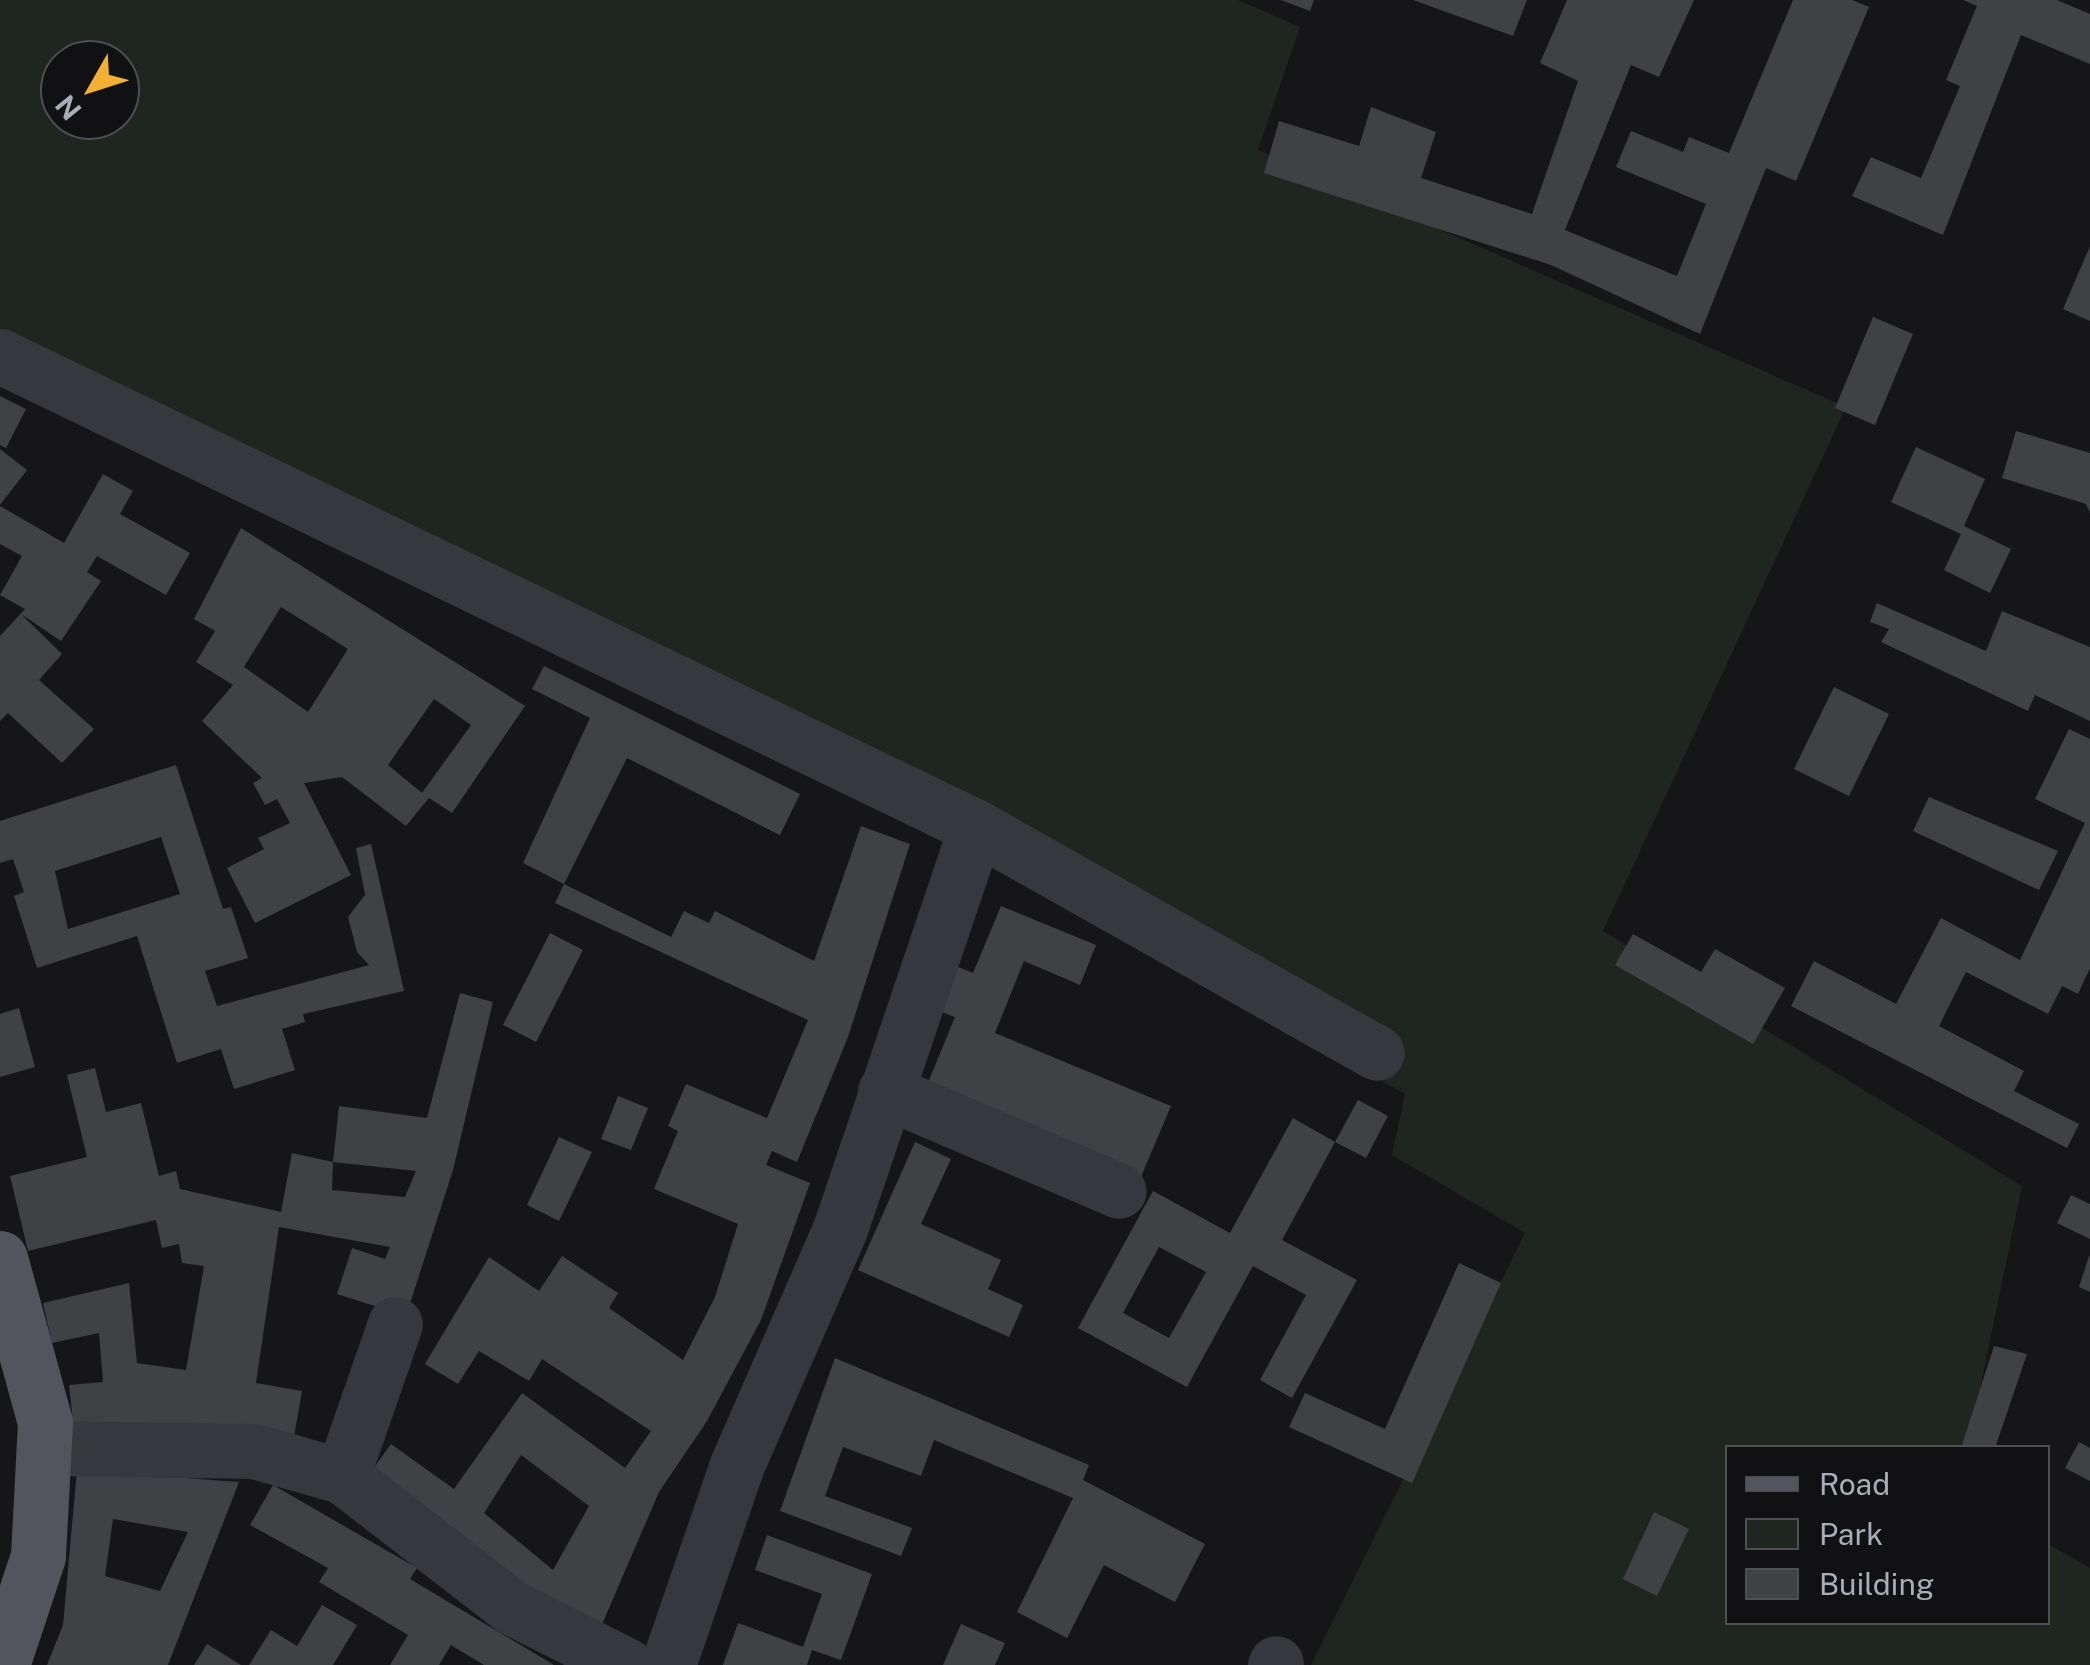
<!DOCTYPE html>
<style>
body{margin:0}
#map{position:relative;width:2090px;height:1665px;overflow:hidden;background:#161618;font-family:"Public Sans",sans-serif}
div>[style]{position:absolute}
.green>*{inset:0;background:#1e261f}
.building>*{inset:0;background:#404145}
.minor>*{height:55px;margin:-27.5px;padding:0 27.5px;transform-origin:27.5px;border-radius:27.5px;background:#37383d}
.major>*{height:55px;margin:-27.5px;padding:0 27.5px;transform-origin:27.5px;border-radius:27.5px;background:#53555c}
span{translate:-50% -50%;white-space:nowrap;text-align:center;line-height:1.15;-webkit-text-stroke:8px #111113;paint-order:stroke}
.legend{position:absolute;left:1725px;top:1445px;width:325px;height:180px;box-sizing:border-box;background:#111113;border:2px solid #4d4f55;margin:0;padding:12px 18px;list-style:none;font-size:30px;color:#a8adb8}
.legend li{display:flex;align-items:center;gap:20px;height:50px}
.legend b{width:50px;border:2px solid #4d4f55}
.north{position:absolute;left:40px;top:40px;width:100px;height:100px;box-sizing:border-box;background:#111113;border:2px solid #4d4f55;border-radius:50%;rotate:231deg;font-size:28px;font-weight:700;line-height:40px;text-align:center;color:#a8adb8}
.north::after{content:'';display:block;margin:auto;width:35px;height:45px;background:#f2b134;clip-path:polygon(50% 0,100% 100%,50% 72%,0 100%)}
</style>
<div id="map">
<div class="green">
<div style="clip-path:polygon(evenodd,0 0,1238px 0,1300px 27px,1258px 150px,1846px 407px,1603px 931px,2022px 1186px,1968px 1447px,1728px 1448px,1728px 1622px,2048px 1622px,2048px 1544px,2090px 1568px,2090px 1665px,1311px 1665px,1525px 1233px,1392px 1155px,1405px 1094px,545px 610px,0 329px,0 0,60px 60px,120px 60px,120px 120px,60px 120px,60px 60px)"></div>
</div>
<div class="building">
<div style="clip-path:polygon(1281px 0,1314px 0,1310px 11px)"></div>
<div style="clip-path:polygon(1413px 0,1527px 0,1513px 36px)"></div>
<div style="clip-path:polygon(1567px 0,1694px 0,1659px 77px,1631px 65px,1565px 230px,1677px 276px,1706px 204px,1616px 167px,1631px 131px,1683px 152px,1689px 137px,1729px 153px,1793px 0,1852px 0,1869px 7px,1796px 181px,1766px 168px,1700px 334px,1551px 265px,1264px 173px,1279px 121px,1359px 146px,1371px 107px,1436px 132px,1421px 178px,1532px 214px,1578px 81px,1540px 63px)"></div>
<div style="clip-path:polygon(1963px 0,2057px 0,2090px 14px,2090px 64px,2021px 35px,1943px 235px,1852px 196px,1871px 157px,1921px 178px,1960px 86px,1946px 80px,1977px 6px)"></div>
<div style="clip-path:polygon(2090px 246px,2090px 321px,2063px 309px)"></div>
<div style="clip-path:polygon(1873px 317px,1913px 334px,1875px 425px,1835px 408px)"></div>
<div style="clip-path:polygon(0 396px,26px 409px,6px 448px,0 445px)"></div>
<div style="clip-path:polygon(2016px 431px,2090px 453px,2090px 513px,2086px 504px,2002px 478px)"></div>
<div style="clip-path:polygon(1916px 447px,1985px 479px,1964px 526px,2011px 549px,1990px 593px,1944px 570px,1961px 534px,1891px 502px)"></div>
<div style="clip-path:polygon(0 449px,27px 470px,0 505px)"></div>
<div style="clip-path:polygon(103px 474px,133px 491px,120px 514px,190px 553px,166px 595px,97px 556px,87px 572px,101px 581px,61px 641px,21px 614px,62px 654px,39px 680px,94px 729px,62px 763px,8px 713px,0 721px,0 636px,25px 609px,0 595px,22px 556px,0 544px,0 506px,64px 543px)"></div>
<div style="clip-path:polygon(evenodd,241px 528px,525px 706px,452px 813px,429px 798px,406px 826px,342px 777px,304px 783px,351px 875px,255px 923px,227px 868px,264px 849px,258px 838px,290px 823px,277px 799px,265px 805px,253px 783px,262px 778px,202px 721px,233px 685px,196px 662px,215px 631px,194px 619px,241px 528px,281px 607px,348px 649px,308px 712px,244px 667px,281px 607px,241px 528px,434px 699px,471px 725px,422px 793px,388px 765px,434px 699px)"></div>
<div style="clip-path:polygon(1877px 603px,1986px 651px,2002px 611px,2090px 647px,2090px 721px,2035px 695px,2028px 711px,1881px 642px,1889px 629px,1870px 622px)"></div>
<div style="clip-path:polygon(544px 666px,800px 794px,780px 835px,627px 758px,564px 884px,523px 863px,590px 718px,532px 689px)"></div>
<div style="clip-path:polygon(1834px 687px,1889px 714px,1849px 796px,1794px 769px)"></div>
<div style="clip-path:polygon(2069px 729px,2090px 739px,2090px 968px,2078px 994px,2062px 986px,2048px 1014px,1966px 972px,1939px 1026px,2024px 1071px,2014px 1091px,2079px 1124px,2067px 1148px,1791px 1006px,1814px 961px,1896px 1004px,1941px 918px,2020px 960px,2085px 823px,2035px 799px)"></div>
<div style="clip-path:polygon(evenodd,176px 765px,223px 909px,231px 907px,248px 958px,205px 971px,217px 1006px,369px 965px,357px 952px,348px 917px,365px 895px,356px 848px,371px 844px,404px 991px,303px 1014px,305px 1022px,282px 1029px,295px 1070px,234px 1089px,221px 1049px,177px 1063px,137px 936px,37px 968px,14px 896px,24px 892px,13px 859px,0 863px,0 821px,176px 765px,161px 837px,180px 894px,68px 929px,55px 871px,161px 837px)"></div>
<div style="clip-path:polygon(1929px 797px,2058px 851px,2039px 890px,1913px 831px)"></div>
<div style="clip-path:polygon(evenodd,861px 826px,910px 844px,848px 1037px,797px 1162px,772px 1151px,766px 1165px,810px 1183px,761px 1320px,707px 1421px,659px 1492px,597px 1636px,366px 1479px,391px 1444px,454px 1489px,522px 1393px,625px 1468px,651px 1431px,542px 1359px,529px 1381px,479px 1351px,458px 1384px,425px 1364px,489px 1257px,539px 1291px,562px 1256px,618px 1293px,609px 1308px,683px 1360px,715px 1297px,738px 1224px,654px 1189px,678px 1131px,668px 1126px,686px 1084px,767px 1118px,808px 1020px,555px 903px,564px 884px,671px 937px,684px 911px,709px 923px,715px 911px,814px 961px,861px 826px,521px 1455px,589px 1506px,553px 1570px,484px 1513px,521px 1455px)"></div>
<div style="clip-path:polygon(1001px 906px,1096px 945px,1080px 985px,1024px 961px,995px 1033px,1171px 1106px,1140px 1179px,925px 1090px,955px 1017px,923px 1005px,941px 960px,973px 973px)"></div>
<div style="clip-path:polygon(550px 933px,583px 950px,536px 1042px,503px 1025px)"></div>
<div style="clip-path:polygon(1633px 934px,1701px 972px,1715px 949px,1785px 988px,1753px 1044px,1615px 965px)"></div>
<div style="clip-path:polygon(460px 993px,493px 1002px,453px 1170px,406px 1316px,337px 1294px,352px 1248px,385px 1259px,390px 1247px,279px 1227px,256px 1383px,302px 1391px,291px 1453px,74px 1432px,69px 1385px,103px 1382px,99px 1333px,52px 1343px,43px 1303px,129px 1283px,137px 1363px,186px 1370px,204px 1266px,182px 1263px,179px 1244px,162px 1248px,156px 1220px,28px 1251px,10px 1176px,87px 1157px,67px 1075px,95px 1068px,106px 1112px,141px 1103px,159px 1176px,176px 1171px,180px 1189px,281px 1212px,292px 1153px,333px 1162px,332px 1190px,405px 1197px,416px 1171px,333px 1162px,339px 1106px,427px 1118px)"></div>
<div style="clip-path:polygon(19px 1008px,35px 1067px,0 1077px,0 1014px)"></div>
<div style="clip-path:polygon(618px 1096px,648px 1108px,631px 1150px,601px 1139px)"></div>
<div style="clip-path:polygon(1358px 1100px,1388px 1116px,1366px 1158px,1335px 1142px)"></div>
<div style="clip-path:polygon(evenodd,1293px 1118px,1335px 1142px,1282px 1240px,1357px 1280px,1292px 1398px,1260px 1380px,1306px 1295px,1253px 1266px,1187px 1387px,1078px 1328px,1153px 1191px,1230px 1233px,1293px 1118px,1159px 1247px,1206px 1272px,1169px 1338px,1123px 1313px,1159px 1247px)"></div>
<div style="clip-path:polygon(559px 1137px,592px 1152px,559px 1221px,527px 1205px)"></div>
<div style="clip-path:polygon(915px 1142px,951px 1159px,921px 1224px,1001px 1260px,988px 1289px,1023px 1305px,1009px 1337px,858px 1270px)"></div>
<div style="clip-path:polygon(2071px 1195px,2090px 1204px,2090px 1239px,2057px 1223px)"></div>
<div style="clip-path:polygon(2089px 1256px,2090px 1256px,2090px 1292px,2079px 1287px)"></div>
<div style="clip-path:polygon(1459px 1263px,1501px 1283px,1412px 1483px,1289px 1427px,1305px 1393px,1385px 1429px)"></div>
<div style="clip-path:polygon(1994px 1346px,2027px 1354px,1995px 1448px,1961px 1448px)"></div>
<div style="clip-path:polygon(835px 1358px,1089px 1465px,1083px 1480px,1205px 1544px,1175px 1602px,1104px 1565px,1067px 1638px,1017px 1612px,1073px 1498px,934px 1440px,921px 1476px,843px 1447px,825px 1496px,912px 1528px,901px 1556px,780px 1511px)"></div>
<div style="clip-path:polygon(2079px 1442px,2090px 1448px,2090px 1481px,2065px 1468px)"></div>
<div style="clip-path:polygon(evenodd,77px 1470px,239px 1482px,168px 1665px,47px 1665px,63px 1625px,77px 1470px,113px 1519px,188px 1532px,160px 1591px,105px 1576px,113px 1519px)"></div>
<div style="clip-path:polygon(273px 1485px,417px 1568px,410px 1579px,554px 1665px,484px 1665px,451px 1645px,439px 1665px,390px 1665px,408px 1635px,319px 1582px,328px 1568px,250px 1525px)"></div>
<div style="clip-path:polygon(1654px 1512px,1689px 1529px,1657px 1596px,1623px 1579px)"></div>
<div style="clip-path:polygon(767px 1535px,872px 1574px,841px 1660px,812px 1650px,807px 1665px,723px 1665px,738px 1623px,803px 1647px,822px 1594px,755px 1570px)"></div>
<div style="clip-path:polygon(322px 1605px,357px 1625px,333px 1665px,249px 1665px,271px 1630px,297px 1646px)"></div>
<div style="clip-path:polygon(961px 1624px,1005px 1643px,995px 1665px,943px 1665px)"></div>
<div style="clip-path:polygon(207px 1644px,241px 1665px,194px 1665px)"></div>
</div>
<div class="minor">
<div style="left:0;top:356px;width:1084px;rotate:25.76deg"></div>
<div style="left:976px;top:827px;width:460px;rotate:29.4deg"></div>
<div style="left:885px;top:1091px;width:254px;rotate:23.1deg"></div>
<div style="left:44px;top:1448px;width:210px;rotate:0.8deg"></div>
<div style="left:254px;top:1451px;width:91px;rotate:15.9deg"></div>
<div style="left:342px;top:1476px;width:216px;rotate:37.7deg"></div>
<div style="left:513px;top:1608px;width:127px;rotate:26.8deg"></div>
<div style="left:342px;top:1476px;width:161px;rotate:-70.8deg"></div>
<div style="left:668px;top:1665px;width:209px;rotate:-71deg"></div>
<div style="left:736px;top:1467px;width:260px;rotate:-66.4deg"></div>
<div style="left:840px;top:1229px;width:424px;rotate:-71.3deg"></div>
<div style="left:1275px;top:1665px;width:2px;rotate:-63deg"></div>
</div>
<div class="major">
<div style="left:0;top:1258px;width:170px;rotate:74.7deg"></div>
<div style="left:45px;top:1422px;width:134px;rotate:93deg"></div>
<div style="left:38px;top:1556px;width:115px;rotate:108.3deg"></div>
</div>
<ul class="legend">
<li><b style="height:12px;background:#53555c"></b>Road</li>
<li><b style="height:28px;background:#1e261f"></b>Park</li>
<li><b style="height:28px;background:#404145"></b>Building</li>
</ul>
<div class="north">N</div>
</div>
